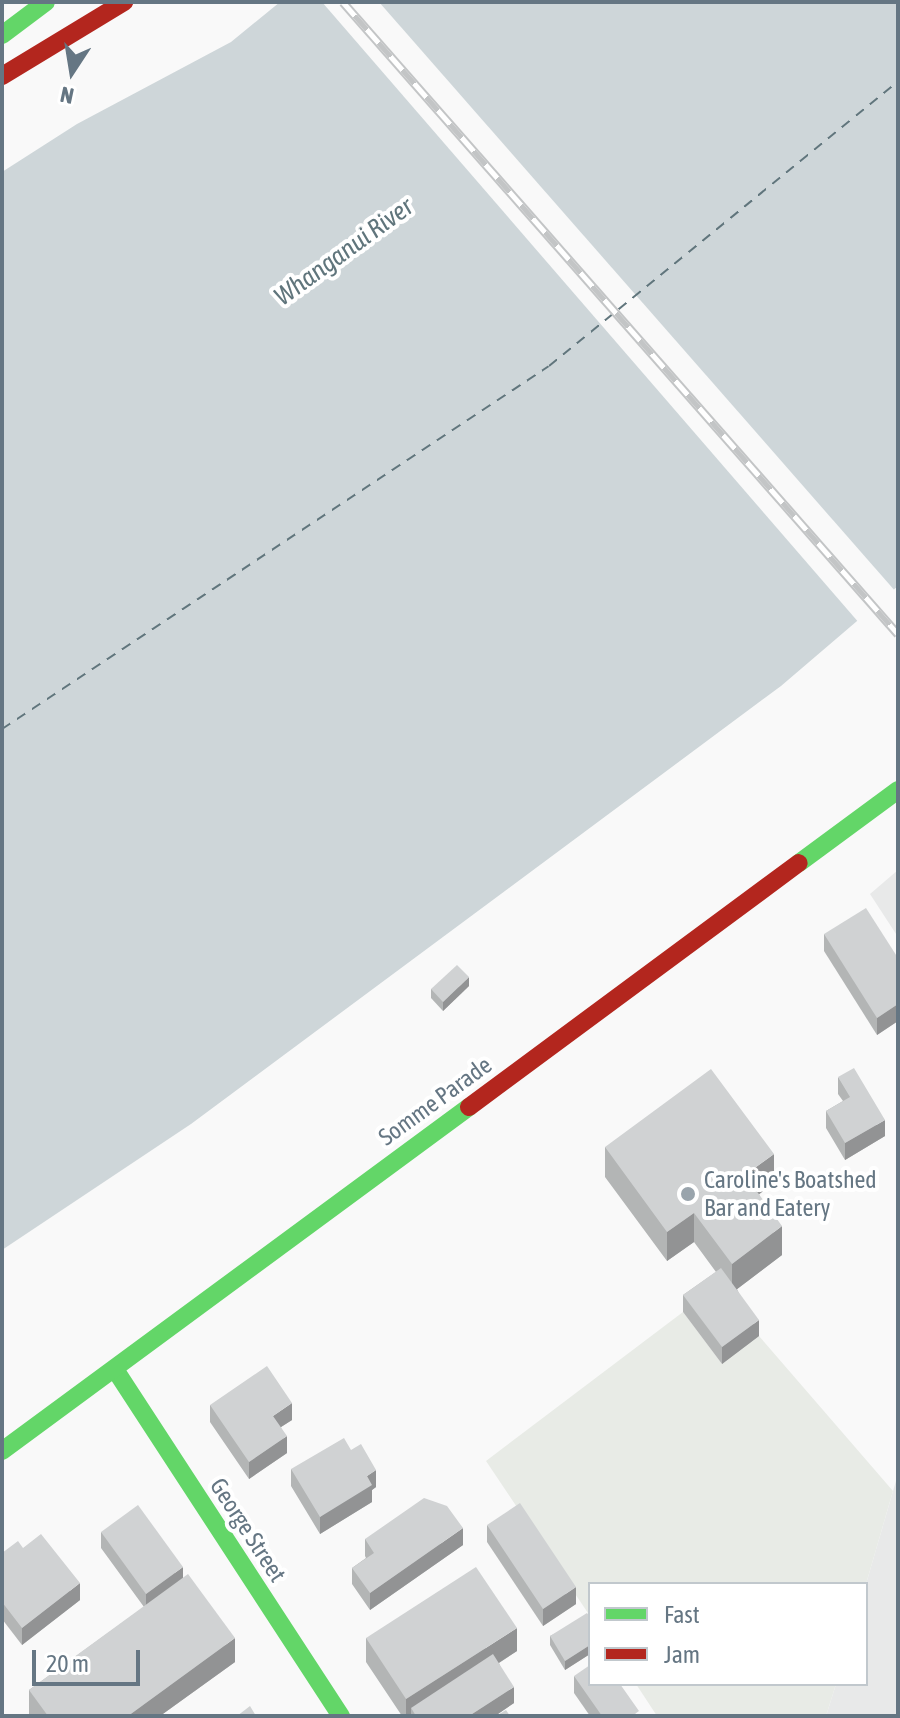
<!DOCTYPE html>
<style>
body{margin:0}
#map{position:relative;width:900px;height:1718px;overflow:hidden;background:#f9f9f9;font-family:"Asap Condensed",sans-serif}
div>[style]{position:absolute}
.built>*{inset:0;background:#e8e9e9}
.green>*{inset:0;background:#e8ebe6}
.water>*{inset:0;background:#ced6d9}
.pier>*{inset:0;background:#f9f9f9}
.ferry>*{height:2px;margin-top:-1px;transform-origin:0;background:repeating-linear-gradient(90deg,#60757c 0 10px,transparent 0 18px)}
.fast>*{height:18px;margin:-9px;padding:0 9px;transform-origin:9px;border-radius:9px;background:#63d668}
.jam>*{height:18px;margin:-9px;padding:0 9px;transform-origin:9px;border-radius:9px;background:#b3261e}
.rail>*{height:9px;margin-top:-4.5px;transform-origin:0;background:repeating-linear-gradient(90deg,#fff 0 18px,#c3c5c6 0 36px);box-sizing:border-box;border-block:2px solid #c3c5c6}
.wall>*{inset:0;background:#b3b5b5}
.shaded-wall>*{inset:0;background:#929394}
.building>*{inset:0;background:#d0d2d3}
.dots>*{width:22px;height:22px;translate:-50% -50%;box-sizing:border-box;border:4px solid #fff;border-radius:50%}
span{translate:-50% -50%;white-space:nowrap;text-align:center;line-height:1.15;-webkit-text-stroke:8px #fff;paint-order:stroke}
.street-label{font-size:24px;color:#657683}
.poi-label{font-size:24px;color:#657683}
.left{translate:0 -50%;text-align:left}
.water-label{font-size:26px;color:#60757c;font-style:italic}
.frame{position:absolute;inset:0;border:4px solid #657683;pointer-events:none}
.legend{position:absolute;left:588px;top:1582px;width:280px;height:104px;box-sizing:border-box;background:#fff;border:2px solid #c1c8cd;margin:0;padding:10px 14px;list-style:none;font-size:24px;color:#657683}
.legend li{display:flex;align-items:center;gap:16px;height:40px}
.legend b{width:40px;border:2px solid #c1c8cd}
.north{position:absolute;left:32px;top:32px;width:80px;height:80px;-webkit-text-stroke:6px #fff;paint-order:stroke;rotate:192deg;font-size:22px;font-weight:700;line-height:32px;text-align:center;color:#657683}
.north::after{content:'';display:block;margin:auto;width:28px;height:36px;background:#657683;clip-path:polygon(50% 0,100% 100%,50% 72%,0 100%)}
.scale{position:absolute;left:32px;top:1650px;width:108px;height:36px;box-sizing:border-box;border:4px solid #657683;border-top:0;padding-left:10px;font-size:24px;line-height:28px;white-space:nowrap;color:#657683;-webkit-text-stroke:6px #fff;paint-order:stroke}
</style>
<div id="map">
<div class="built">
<div style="clip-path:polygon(898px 870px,898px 937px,870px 894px)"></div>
<div style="clip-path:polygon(898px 1474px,898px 1716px,826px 1716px,836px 1684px,866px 1684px,866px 1584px)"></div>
</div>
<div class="green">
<div style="clip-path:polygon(683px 1312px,722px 1364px,759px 1336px,893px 1491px,866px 1584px,590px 1584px,590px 1616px,486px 1461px)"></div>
<div style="clip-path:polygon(636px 1684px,836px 1684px,826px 1716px,657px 1716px)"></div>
</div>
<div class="water">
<div style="clip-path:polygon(280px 2px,898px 2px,898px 586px,781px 686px,191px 1124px,2px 1250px,2px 172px,77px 124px,231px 42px)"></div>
</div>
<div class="pier">
<div style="clip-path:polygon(322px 2px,379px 2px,896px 592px,860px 624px)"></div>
</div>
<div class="ferry">
<div style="left:2px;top:729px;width:656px;rotate:-33.57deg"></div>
<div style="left:549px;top:366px;width:451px;rotate:-39.2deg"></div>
</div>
<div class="fast">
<div style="left:2px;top:35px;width:55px;rotate:-36.9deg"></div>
<div style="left:799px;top:863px;width:123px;rotate:-36.4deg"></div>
<div style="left:116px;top:1371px;width:412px;rotate:56.9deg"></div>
<div style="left:2px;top:1451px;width:580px;rotate:-36.38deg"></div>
</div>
<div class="jam">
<div style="left:2px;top:76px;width:143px;rotate:-31.2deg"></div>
<div style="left:469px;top:1107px;width:410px;rotate:-36.5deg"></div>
</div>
<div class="rail">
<div style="left:343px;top:2px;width:841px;rotate:48.71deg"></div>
</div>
<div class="wall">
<div style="clip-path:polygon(824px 934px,898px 958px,898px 1021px,877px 1035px,824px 951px)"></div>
<div style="clip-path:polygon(469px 986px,443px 1011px,431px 998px,431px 989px)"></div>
<div style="clip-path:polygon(838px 1077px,885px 1136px,845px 1160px,826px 1128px,826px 1111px,843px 1101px,838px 1094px)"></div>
<div style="clip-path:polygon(605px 1147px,774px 1183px,759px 1194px,782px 1255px,737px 1289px,759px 1336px,722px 1364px,683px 1312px,683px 1295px,716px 1272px,694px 1242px,667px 1261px,605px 1177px)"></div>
<div style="clip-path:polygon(210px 1405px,292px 1420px,281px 1427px,287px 1453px,249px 1479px,210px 1422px)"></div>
<div style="clip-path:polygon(291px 1469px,376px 1487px,372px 1490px,372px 1502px,320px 1534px,291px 1486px)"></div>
<div style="clip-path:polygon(487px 1525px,576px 1604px,543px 1626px,487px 1542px)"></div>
<div style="clip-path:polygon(101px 1532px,183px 1578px,235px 1662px,160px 1716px,30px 1716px,29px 1714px,29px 1690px,144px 1607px,101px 1548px)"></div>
<div style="clip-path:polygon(365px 1539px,463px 1545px,370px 1610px,352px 1584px,352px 1568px,366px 1558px,365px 1556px)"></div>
<div style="clip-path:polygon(23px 1548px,80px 1600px,22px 1645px,2px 1619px,2px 1553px)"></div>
<div style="clip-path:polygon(590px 1617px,590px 1654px,565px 1670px,550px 1645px,550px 1636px)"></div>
<div style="clip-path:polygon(366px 1638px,517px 1651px,499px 1663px,514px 1703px,495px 1716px,402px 1716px,366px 1662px)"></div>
<div style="clip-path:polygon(574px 1676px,639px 1716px,590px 1716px,574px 1693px)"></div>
</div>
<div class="shaded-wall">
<div style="clip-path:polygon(469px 977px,469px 986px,443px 1011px,443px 1002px)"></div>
<div style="clip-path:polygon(898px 1004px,898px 1021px,877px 1035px,877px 1018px)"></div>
<div style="clip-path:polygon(885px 1120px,885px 1136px,845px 1160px,845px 1143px)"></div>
<div style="clip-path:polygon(774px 1154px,774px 1183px,745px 1205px,745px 1175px)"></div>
<div style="clip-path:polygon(694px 1213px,694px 1242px,667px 1261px,667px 1232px)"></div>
<div style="clip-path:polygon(782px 1226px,782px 1255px,732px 1293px,732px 1264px)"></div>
<div style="clip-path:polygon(759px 1320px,759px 1336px,722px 1364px,722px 1347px)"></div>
<div style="clip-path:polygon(292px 1403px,292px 1420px,273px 1432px,273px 1416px)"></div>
<div style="clip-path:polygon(287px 1436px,287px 1453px,249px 1479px,249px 1462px)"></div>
<div style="clip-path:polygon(376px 1470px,376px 1487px,372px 1490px,372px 1502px,320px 1534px,320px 1517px,367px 1476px)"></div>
<div style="clip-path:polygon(463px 1528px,463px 1545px,370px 1610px,370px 1593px)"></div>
<div style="clip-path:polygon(183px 1567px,183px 1584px,146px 1610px,146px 1594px)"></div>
<div style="clip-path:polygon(80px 1583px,80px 1600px,22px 1645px,22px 1628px)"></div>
<div style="clip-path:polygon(576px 1587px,576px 1604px,543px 1626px,543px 1609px)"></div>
<div style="clip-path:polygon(517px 1628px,517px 1651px,417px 1716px,411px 1708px,411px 1716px,406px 1716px,406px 1699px)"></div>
<div style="clip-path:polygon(235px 1638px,235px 1662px,160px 1716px,128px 1716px)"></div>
<div style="clip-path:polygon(590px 1645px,590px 1654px,565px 1670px,565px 1661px)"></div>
<div style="clip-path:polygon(4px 1674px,4px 1698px,2px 1699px,2px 1675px)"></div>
<div style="clip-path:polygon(514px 1687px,514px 1703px,495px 1716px,469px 1716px)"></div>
</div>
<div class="building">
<div style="clip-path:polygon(866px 908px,898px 958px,898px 1004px,877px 1018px,824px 934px)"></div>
<div style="clip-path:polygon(457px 965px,469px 977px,443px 1002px,431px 989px)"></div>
<div style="clip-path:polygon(854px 1068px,885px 1120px,845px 1143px,826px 1111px,850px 1097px,838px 1077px)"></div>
<div style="clip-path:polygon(711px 1069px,774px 1154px,745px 1175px,782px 1226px,732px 1264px,694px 1213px,667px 1232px,605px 1147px)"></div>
<div style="clip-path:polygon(721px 1268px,759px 1320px,722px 1347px,683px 1295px)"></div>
<div style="clip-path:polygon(267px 1366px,292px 1403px,273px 1416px,287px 1436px,249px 1462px,210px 1405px)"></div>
<div style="clip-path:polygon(344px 1438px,351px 1450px,361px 1444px,376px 1470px,367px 1476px,372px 1485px,320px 1517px,291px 1469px)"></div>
<div style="clip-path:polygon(424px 1498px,447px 1506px,463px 1528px,370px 1593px,352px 1568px,374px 1553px,365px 1539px)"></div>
<div style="clip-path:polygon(520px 1503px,576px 1587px,543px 1609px,487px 1525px)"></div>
<div style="clip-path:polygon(138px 1505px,183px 1567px,146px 1594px,101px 1532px)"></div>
<div style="clip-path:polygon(41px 1534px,80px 1583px,22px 1628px,2px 1602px,2px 1553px,18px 1541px,23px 1548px)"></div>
<div style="clip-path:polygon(476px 1567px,517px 1628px,406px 1699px,366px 1638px)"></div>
<div style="clip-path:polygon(188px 1574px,235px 1638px,128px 1716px,48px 1716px,29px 1690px)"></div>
<div style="clip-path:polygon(587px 1613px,590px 1617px,590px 1645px,565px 1661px,550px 1636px)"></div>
<div style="clip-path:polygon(493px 1654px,514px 1687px,469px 1716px,416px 1716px,411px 1708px)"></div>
<div style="clip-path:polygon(590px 1665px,590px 1684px,620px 1684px,639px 1711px,632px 1716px,602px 1716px,574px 1676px)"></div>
<div style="clip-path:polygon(250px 1706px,256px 1716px,237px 1716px)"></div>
<div style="clip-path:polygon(506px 1710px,510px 1716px,496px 1716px)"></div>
</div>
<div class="dots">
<div style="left:688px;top:1194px;background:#99a4ac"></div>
</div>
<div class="street-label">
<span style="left:435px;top:1101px;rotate:-36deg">Somme Parade</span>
<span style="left:248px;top:1530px;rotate:57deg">George Street</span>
</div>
<div class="poi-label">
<span class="left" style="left:704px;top:1194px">Caroline's Boatshed<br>Bar and Eatery</span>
</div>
<div class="water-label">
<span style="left:344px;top:252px;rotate:-36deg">Whanganui River</span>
</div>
<div class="frame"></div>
<ul class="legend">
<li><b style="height:10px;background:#63d668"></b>Fast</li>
<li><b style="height:10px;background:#b3261e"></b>Jam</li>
</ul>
<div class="north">N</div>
<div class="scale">20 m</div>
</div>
